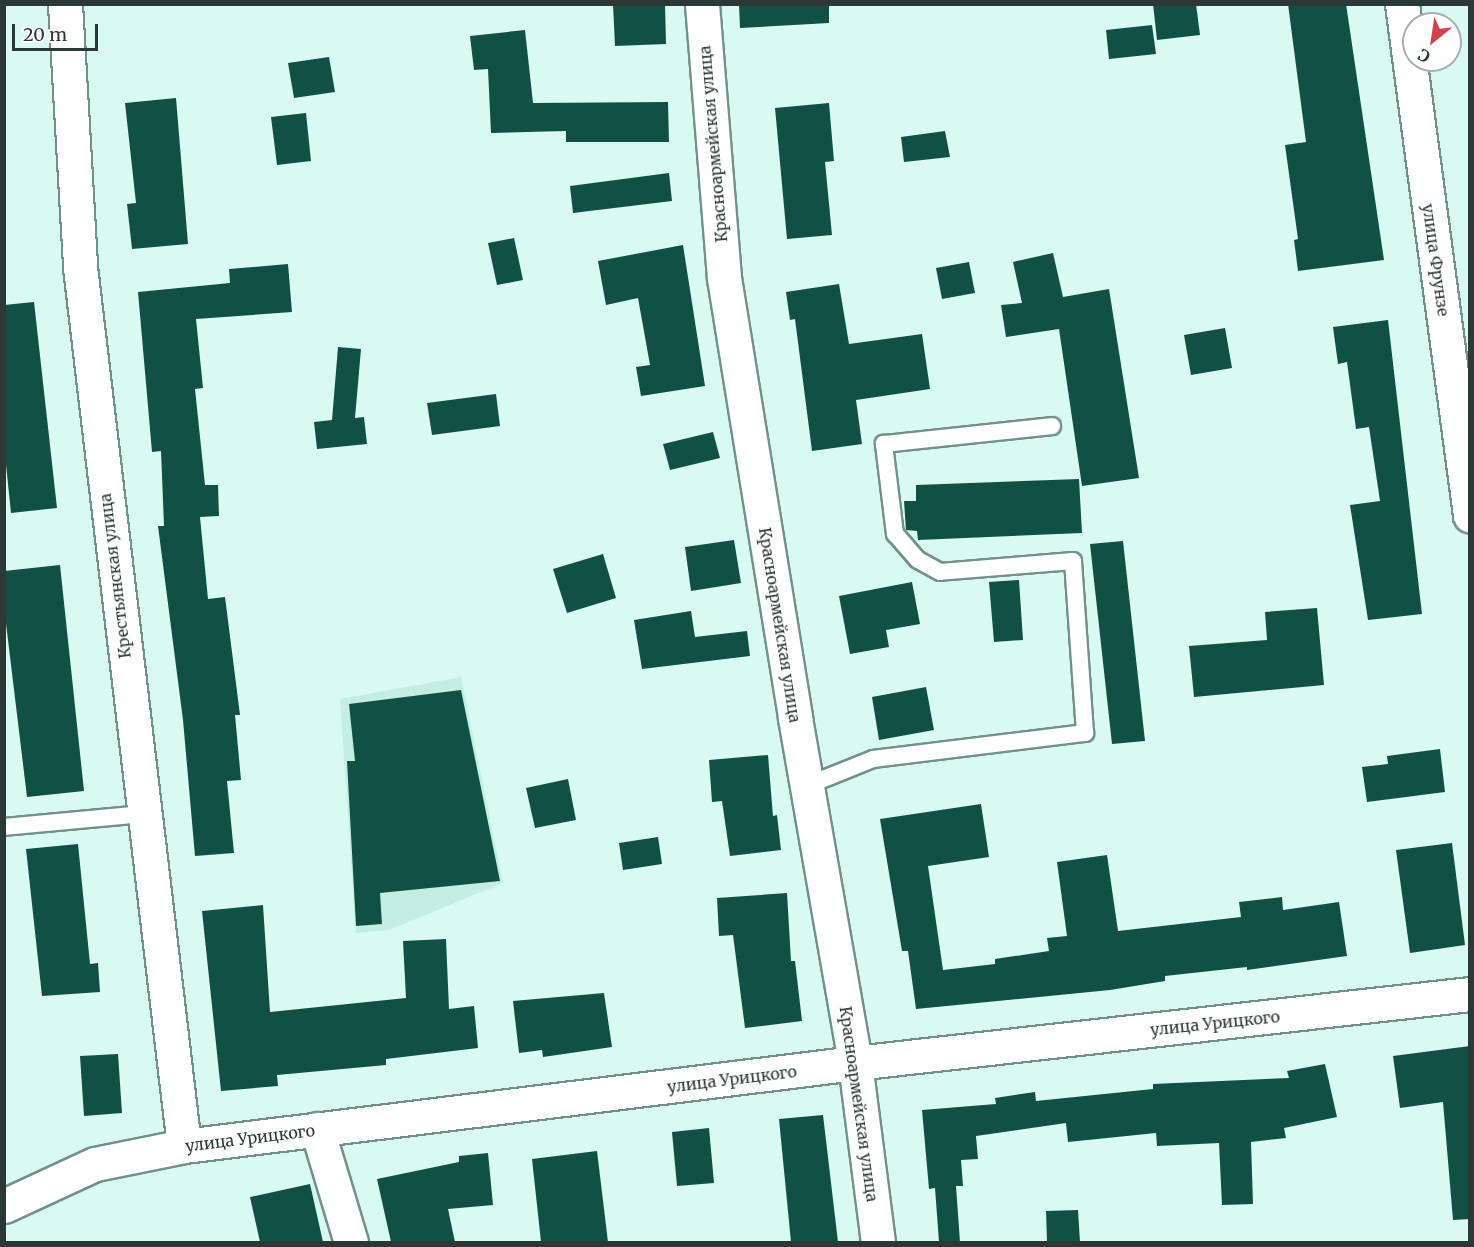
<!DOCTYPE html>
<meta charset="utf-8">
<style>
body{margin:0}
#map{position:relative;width:1474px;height:1247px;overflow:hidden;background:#d8faf0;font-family:Merriweather,serif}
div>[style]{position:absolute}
.built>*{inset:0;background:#c5eee2}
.building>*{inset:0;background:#115145}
.roads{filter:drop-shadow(2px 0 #739189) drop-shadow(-2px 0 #739189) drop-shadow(0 2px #739189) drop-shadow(0 -2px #739189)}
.service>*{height:16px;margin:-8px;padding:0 8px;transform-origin:8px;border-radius:8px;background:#fff}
.minor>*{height:33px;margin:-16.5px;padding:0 16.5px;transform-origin:16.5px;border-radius:16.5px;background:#fff}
.tertiary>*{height:33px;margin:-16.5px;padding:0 16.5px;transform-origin:16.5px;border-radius:16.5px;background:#fff}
.primary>*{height:33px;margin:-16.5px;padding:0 16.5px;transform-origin:16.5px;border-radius:16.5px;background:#fff}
span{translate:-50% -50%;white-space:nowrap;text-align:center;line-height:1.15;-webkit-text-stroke:6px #fefefe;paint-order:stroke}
.street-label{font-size:16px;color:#2b3835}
.frame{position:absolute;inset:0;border:6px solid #2b3835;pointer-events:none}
.north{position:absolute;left:1402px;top:12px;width:60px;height:60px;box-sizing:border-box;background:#fefefe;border:2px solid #aaafae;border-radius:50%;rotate:210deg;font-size:16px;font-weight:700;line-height:24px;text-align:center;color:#2b3835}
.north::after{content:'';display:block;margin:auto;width:21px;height:27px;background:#d2424e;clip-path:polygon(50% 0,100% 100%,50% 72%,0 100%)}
.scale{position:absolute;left:12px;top:24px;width:86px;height:27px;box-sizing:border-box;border:3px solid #2b3835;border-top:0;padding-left:8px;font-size:18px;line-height:21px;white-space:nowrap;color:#2b3835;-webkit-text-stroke:4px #fefefe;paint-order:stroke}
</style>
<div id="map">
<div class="built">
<div style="clip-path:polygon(461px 677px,503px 883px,389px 930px,356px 933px,340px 699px)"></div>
</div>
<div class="building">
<div style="clip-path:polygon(613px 4px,665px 4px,666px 44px,615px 46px)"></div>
<div style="clip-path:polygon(739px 4px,829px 4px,829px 23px,740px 28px)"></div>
<div style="clip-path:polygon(1153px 4px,1196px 4px,1200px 35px,1157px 40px)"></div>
<div style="clip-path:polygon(1288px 4px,1346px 4px,1384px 260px,1298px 271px,1294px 240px,1298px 239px,1285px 145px,1306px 142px)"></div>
<div style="clip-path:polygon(1152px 25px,1156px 54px,1109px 59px,1106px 30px)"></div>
<div style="clip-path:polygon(525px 30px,533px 103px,668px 102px,669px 142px,566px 142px,566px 131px,491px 133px,488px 69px,474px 70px,470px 36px)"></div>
<div style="clip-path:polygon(329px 57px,335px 92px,294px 98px,288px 63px)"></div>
<div style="clip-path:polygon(176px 98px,188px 244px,132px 249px,127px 204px,136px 203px,125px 103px)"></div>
<div style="clip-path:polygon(829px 103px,834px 161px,825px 162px,832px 235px,787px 239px,775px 108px)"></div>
<div style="clip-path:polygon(306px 113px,311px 161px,277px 165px,271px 117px)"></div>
<div style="clip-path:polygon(945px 131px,950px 157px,904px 162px,901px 137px)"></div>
<div style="clip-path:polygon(669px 173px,672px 201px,573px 213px,570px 186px)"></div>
<div style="clip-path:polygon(514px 238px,523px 280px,497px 285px,488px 243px)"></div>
<div style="clip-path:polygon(683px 245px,705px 386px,641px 396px,636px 367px,650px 365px,638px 298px,606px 305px,598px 261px)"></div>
<div style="clip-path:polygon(1053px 253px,1063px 297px,1109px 289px,1139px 478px,1082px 486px,1059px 329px,1006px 337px,1001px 305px,1022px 303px,1013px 262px)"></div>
<div style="clip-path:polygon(969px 262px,975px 293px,942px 299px,936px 268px)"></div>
<div style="clip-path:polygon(288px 264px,292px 312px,196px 319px,203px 388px,195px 389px,205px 485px,218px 485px,219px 516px,200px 517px,208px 599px,225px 597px,240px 715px,235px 715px,241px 780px,227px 781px,234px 853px,195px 856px,183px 720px,158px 526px,164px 526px,161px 451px,152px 452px,138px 292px,230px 283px,229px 269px)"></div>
<div style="clip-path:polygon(839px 284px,849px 344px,922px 334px,930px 389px,856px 400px,862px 444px,812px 451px,795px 319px,790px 320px,786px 292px)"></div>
<div style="clip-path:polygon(34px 302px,57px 508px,11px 513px,4px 445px,4px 305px)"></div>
<div style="clip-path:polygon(1388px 320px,1422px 614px,1368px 620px,1350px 505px,1380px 501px,1369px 427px,1356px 429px,1347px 362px,1338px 364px,1333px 327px)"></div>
<div style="clip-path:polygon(1225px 328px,1232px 368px,1191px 375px,1184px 335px)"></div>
<div style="clip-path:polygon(338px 347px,361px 349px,355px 418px,364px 417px,367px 444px,317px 449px,314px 422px,332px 420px)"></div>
<div style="clip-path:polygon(496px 394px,500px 426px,432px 435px,427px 403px)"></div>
<div style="clip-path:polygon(713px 432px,720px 458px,670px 470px,663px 444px)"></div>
<div style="clip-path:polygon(1079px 479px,1082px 533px,918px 540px,917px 531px,906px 530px,904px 501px,916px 501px,916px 485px)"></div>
<div style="clip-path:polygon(734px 540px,741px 583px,691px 591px,685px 547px)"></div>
<div style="clip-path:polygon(1123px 541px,1145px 741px,1112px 744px,1090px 544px)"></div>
<div style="clip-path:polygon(603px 554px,616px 598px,567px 613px,553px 569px)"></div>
<div style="clip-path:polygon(60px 565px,84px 791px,27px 797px,4px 607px,4px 571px)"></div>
<div style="clip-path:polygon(1019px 580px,1023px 640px,994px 642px,989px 582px)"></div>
<div style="clip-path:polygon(912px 582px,920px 624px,886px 630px,889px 647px,850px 654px,839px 596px)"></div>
<div style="clip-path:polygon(1317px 608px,1324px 685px,1194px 697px,1189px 646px,1267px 640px,1265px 612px)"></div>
<div style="clip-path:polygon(691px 611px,695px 637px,747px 631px,750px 656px,642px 669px,634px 620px)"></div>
<div style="clip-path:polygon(926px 687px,934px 730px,879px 740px,872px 697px)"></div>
<div style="clip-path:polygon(461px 690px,500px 881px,380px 893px,382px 924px,356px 926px,347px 761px,355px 761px,349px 704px)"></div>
<div style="clip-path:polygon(1440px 749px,1445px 792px,1367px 802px,1362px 767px,1388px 764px,1387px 756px)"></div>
<div style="clip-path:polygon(768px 755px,773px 816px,777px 815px,781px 850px,730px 856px,722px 801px,712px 802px,709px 760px)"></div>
<div style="clip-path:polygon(568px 779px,576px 820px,535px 828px,526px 788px)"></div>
<div style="clip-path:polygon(981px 804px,989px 857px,928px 866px,943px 970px,995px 964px,995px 959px,1049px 951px,1047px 938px,1067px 936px,1057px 862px,1107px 855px,1118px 931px,1241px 917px,1239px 902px,1282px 897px,1283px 910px,1339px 902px,1347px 956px,1247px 970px,1247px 967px,1165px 976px,1165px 981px,1110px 990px,916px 1009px,908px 951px,902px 951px,880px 819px)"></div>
<div style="clip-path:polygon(658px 837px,662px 864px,623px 870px,619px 843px)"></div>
<div style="clip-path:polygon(1452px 843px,1465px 945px,1410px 953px,1396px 850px)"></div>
<div style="clip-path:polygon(78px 844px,90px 964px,98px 963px,100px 992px,42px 996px,26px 849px)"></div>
<div style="clip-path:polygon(787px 893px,791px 961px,795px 961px,802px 1021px,745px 1028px,733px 935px,719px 936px,717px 898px)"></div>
<div style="clip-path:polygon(263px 905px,270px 1012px,406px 998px,403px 941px,446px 939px,449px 1009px,474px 1006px,478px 1048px,386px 1059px,386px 1065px,277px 1075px,278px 1086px,221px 1091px,202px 911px)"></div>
<div style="clip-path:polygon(604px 993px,612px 1047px,543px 1057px,542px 1050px,519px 1053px,513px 1001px)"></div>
<div style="clip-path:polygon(1470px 1046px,1470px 1219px,1453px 1220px,1443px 1102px,1400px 1108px,1393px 1056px)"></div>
<div style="clip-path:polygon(118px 1054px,122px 1113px,84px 1116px,80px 1056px)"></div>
<div style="clip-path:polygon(1325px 1064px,1337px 1117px,1284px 1128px,1286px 1138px,1251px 1142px,1253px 1204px,1222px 1205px,1219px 1143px,1157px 1146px,1156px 1133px,1068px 1142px,1066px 1123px,976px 1136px,978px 1159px,961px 1160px,963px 1186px,956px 1186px,960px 1242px,939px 1242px,935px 1188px,929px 1189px,922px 1110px,996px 1104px,995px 1098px,1035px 1092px,1036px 1101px,1153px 1089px,1153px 1084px,1289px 1078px,1287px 1071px)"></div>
<div style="clip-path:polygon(823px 1115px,838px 1242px,791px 1242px,779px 1119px)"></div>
<div style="clip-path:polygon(709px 1128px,714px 1183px,677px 1186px,672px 1132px)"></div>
<div style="clip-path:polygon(597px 1151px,608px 1242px,541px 1242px,532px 1159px)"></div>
<div style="clip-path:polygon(488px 1153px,493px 1205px,448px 1209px,455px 1242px,391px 1242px,377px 1179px,459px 1162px,459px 1156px)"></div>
<div style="clip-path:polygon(310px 1184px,323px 1242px,260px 1242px,250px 1197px)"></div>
<div style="clip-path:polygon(1078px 1210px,1080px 1242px,1047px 1242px,1046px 1211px)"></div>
</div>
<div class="roads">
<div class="service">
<div style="left:806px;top:786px;width:72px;rotate:-21.9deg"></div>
<div style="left:873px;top:759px;width:214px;rotate:-7deg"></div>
<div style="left:1085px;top:733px;width:172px;rotate:-94deg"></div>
<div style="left:1073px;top:561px;width:133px;rotate:175.3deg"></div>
<div style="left:940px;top:572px;width:26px;rotate:-151deg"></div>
<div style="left:917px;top:559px;width:33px;rotate:-131deg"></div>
<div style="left:895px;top:534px;width:91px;rotate:-97deg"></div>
<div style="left:884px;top:444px;width:169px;rotate:-6.1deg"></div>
<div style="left:4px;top:827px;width:140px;rotate:-5.3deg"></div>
</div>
<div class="minor">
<div style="left:65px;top:4px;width:263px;rotate:86.7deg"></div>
<div style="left:80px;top:267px;width:885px;rotate:83.25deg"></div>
<div style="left:702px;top:4px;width:275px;rotate:85.4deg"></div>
<div style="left:724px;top:278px;width:446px;rotate:80.8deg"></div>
<div style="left:795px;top:718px;width:350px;rotate:80.1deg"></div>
<div style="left:855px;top:1063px;width:180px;rotate:82.7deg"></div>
<div style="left:317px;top:1129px;width:118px;rotate:73.3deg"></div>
</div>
<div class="tertiary">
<div style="left:1402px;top:4px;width:516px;rotate:82.42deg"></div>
</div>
<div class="primary">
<div style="left:4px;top:1206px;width:100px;rotate:-24.8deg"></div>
<div style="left:95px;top:1164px;width:91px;rotate:-11.4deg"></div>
<div style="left:184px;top:1146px;width:676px;rotate:-7.05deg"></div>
<div style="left:855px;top:1063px;width:619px;rotate:-6.4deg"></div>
</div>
</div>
<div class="street-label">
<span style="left:713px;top:144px;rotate:-95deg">Красноармейская улица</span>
<span style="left:1436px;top:260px;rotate:82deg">улица Фрунзе</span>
<span style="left:115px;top:576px;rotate:-97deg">Крестьянская улица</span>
<span style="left:780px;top:625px;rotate:81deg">Красноармейская улица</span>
<span style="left:1215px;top:1023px;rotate:-6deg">улица Урицкого</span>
<span style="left:732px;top:1079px;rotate:-7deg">улица Урицкого</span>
<span style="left:859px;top:1104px;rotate:82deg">Красноармейская улица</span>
<span style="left:250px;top:1138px;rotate:-7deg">улица Урицкого</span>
</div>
<div class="frame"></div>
<div class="north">С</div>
<div class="scale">20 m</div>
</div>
